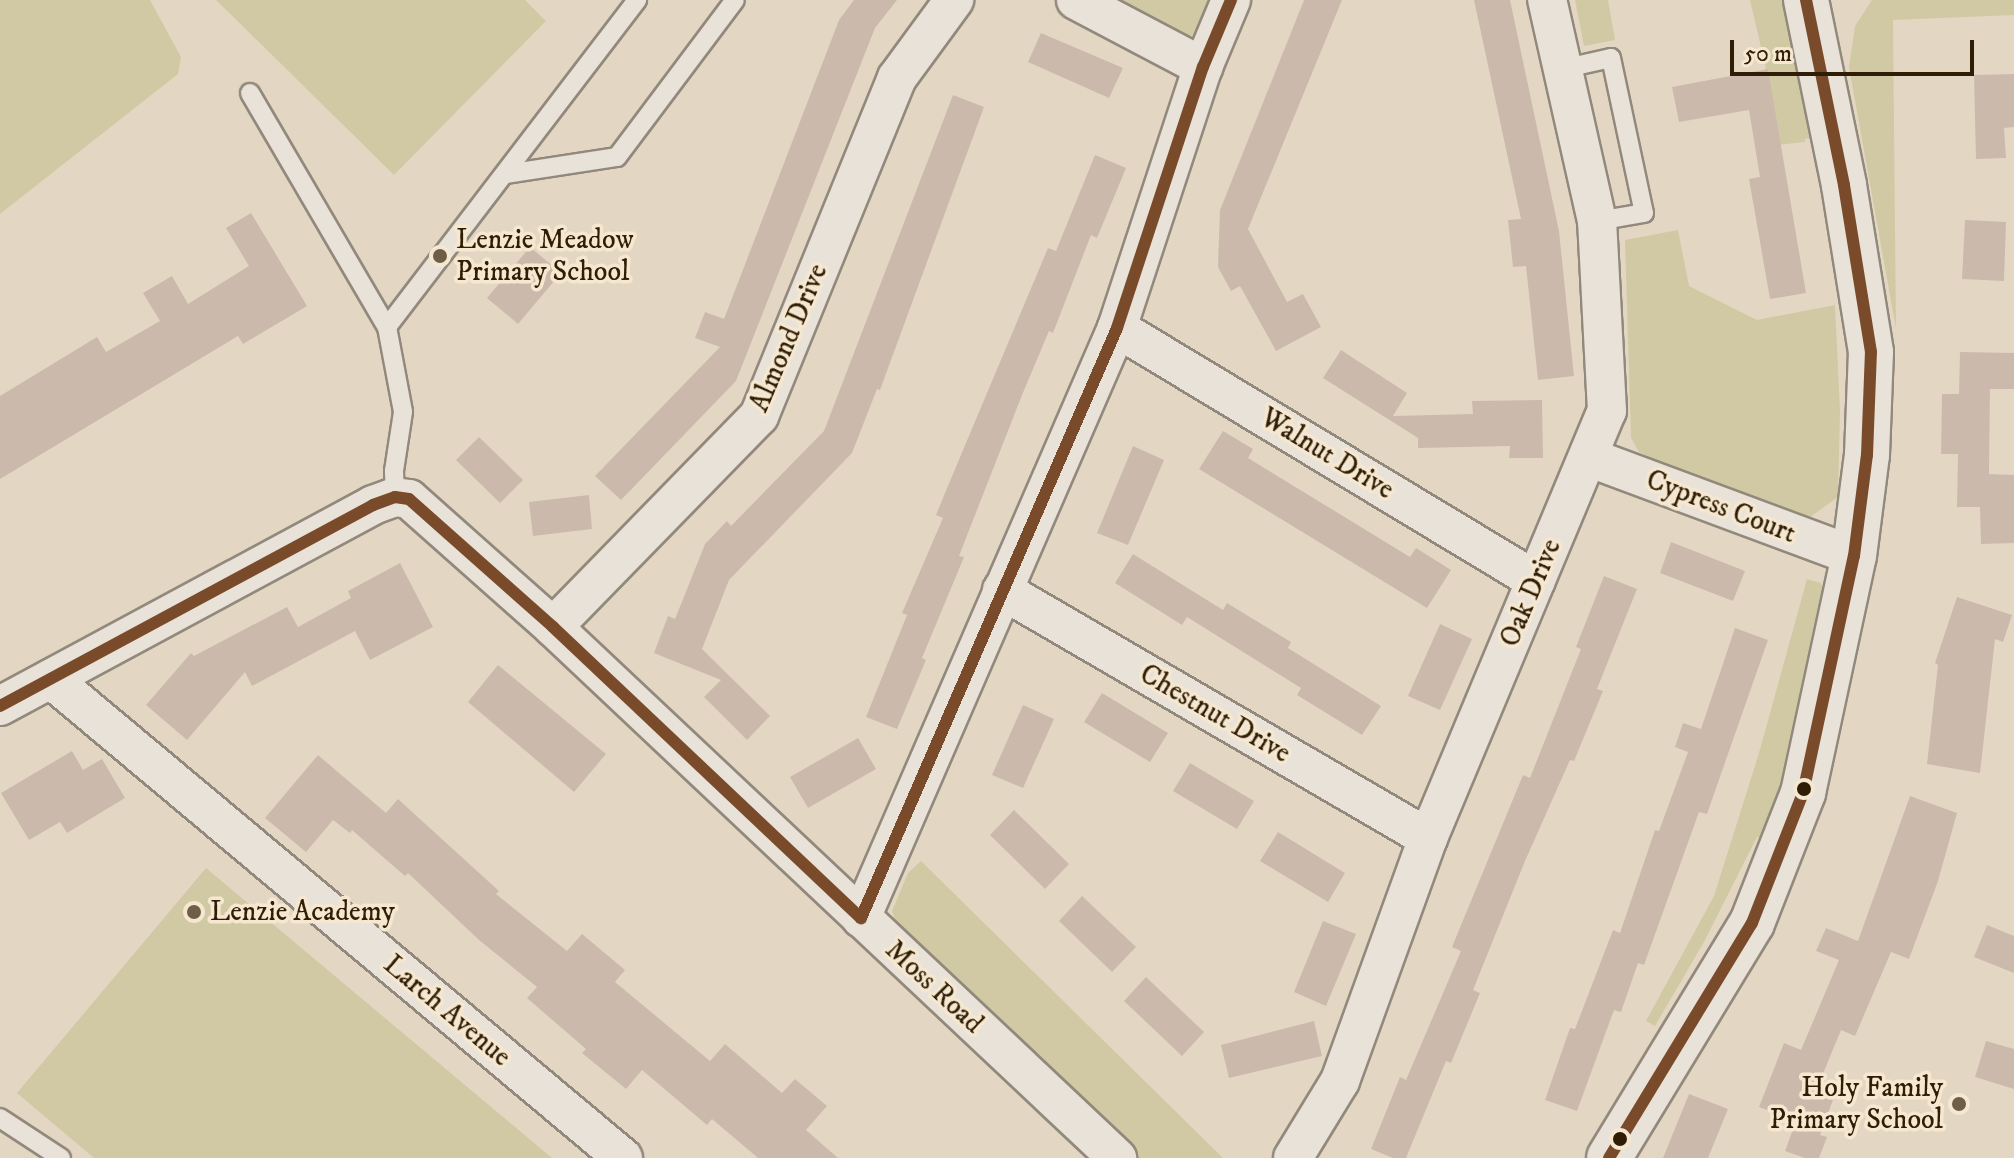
<!DOCTYPE html>
<style>
body{margin:0}
#map{position:relative;width:2014px;height:1158px;overflow:hidden;background:#e3d7c4;font-family:"IM FELL DW Pica",serif}
div>[style]{position:absolute}
.green>*{inset:0;background:#d1c9a4}
.building>*{inset:0;background:#cbbaac}
.roads{filter:drop-shadow(2px 0 #92897c) drop-shadow(-2px 0 #92897c) drop-shadow(0 2px #92897c) drop-shadow(0 -2px #92897c)}
.service>*{height:18px;margin:-9px;padding:0 9px;transform-origin:9px;border-radius:9px;background:#e8e2d8}
.minor>*{height:38px;margin:-19px;padding:0 19px;transform-origin:19px;border-radius:19px;background:#e8e2d8}
.tertiary>*{height:44px;margin:-22px;padding:0 22px;transform-origin:22px;border-radius:22px;background:#e8e2d8}
.bus-1>*{height:12px;margin:-6px;padding:0 6px;transform-origin:6px;border-radius:6px;background:#7a4b2a}
.dots>*{width:22px;height:22px;translate:-50% -50%;box-sizing:border-box;border:4px solid #f5e7d0;border-radius:50%}
span{translate:-50% -50%;white-space:nowrap;text-align:center;line-height:1.15;-webkit-text-stroke:7px #f5e7d0;paint-order:stroke}
.poi-label{font-size:28px;color:#2f1d05}
.left{translate:0 -50%;text-align:left}
.right{translate:-100% -50%;text-align:right}
.street-label{font-size:28px;color:#2f1d05}
.scale{position:absolute;left:1730px;top:40px;width:244px;height:36px;box-sizing:border-box;border:4px solid #2f1d05;border-top:0;padding-left:10px;font-size:24px;line-height:28px;white-space:nowrap;color:#2f1d05;-webkit-text-stroke:6px #f5e7d0;paint-order:stroke}
</style>
<div id="map">
<div class="green">
<div style="clip-path:polygon(0 0,150px 0,181px 57px,178px 74px,0 214px)"></div>
<div style="clip-path:polygon(216px 0,525px 0,546px 21px,394px 175px)"></div>
<div style="clip-path:polygon(1104px 0,1219px 0,1212px 21px,1191px 36px,1168px 35px)"></div>
<div style="clip-path:polygon(1575px 0,1608px 0,1615px 40px,1584px 46px)"></div>
<div style="clip-path:polygon(1750px 0,1789px 0,1816px 137px,1805px 139px,1805px 142px,1770px 146px,1766px 69px)"></div>
<div style="clip-path:polygon(1872px 0,2014px 0,2014px 15px,1893px 20px,1896px 329px,1849px 67px,1855px 26px)"></div>
<div style="clip-path:polygon(1678px 230px,1689px 286px,1757px 320px,1835px 305px,1840px 410px,1838px 497px,1806px 520px,1656px 460px,1639px 452px,1631px 438px,1625px 240px)"></div>
<div style="clip-path:polygon(1807px 579px,1821px 583px,1828px 605px,1793px 760px,1766px 839px,1757px 837px,1704px 942px,1655px 1026px,1646px 1021px,1714px 896px,1759px 753px)"></div>
<div style="clip-path:polygon(921px 861px,1223px 1158px,1136px 1158px,900px 935px,892px 911px,908px 873px)"></div>
<div style="clip-path:polygon(206px 868px,552px 1158px,94px 1158px,17px 1093px)"></div>
</div>
<div class="building">
<div style="clip-path:polygon(854px 0,897px 0,875px 28px,736px 381px,621px 500px,595px 476px,720px 347px,695px 338px,705px 312px,724px 319px,839px 20px)"></div>
<div style="clip-path:polygon(1304px 0,1342px 0,1248px 229px,1287px 302px,1303px 294px,1321px 327px,1276px 351px,1240px 286px,1231px 291px,1218px 267px,1220px 210px)"></div>
<div style="clip-path:polygon(1474px 0,1510px 0,1559px 231px,1574px 376px,1538px 380px,1526px 266px,1513px 267px,1508px 220px,1521px 219px)"></div>
<div style="clip-path:polygon(1041px 33px,1123px 68px,1109px 98px,1028px 62px)"></div>
<div style="clip-path:polygon(1768px 69px,1806px 293px,1770px 299px,1749px 179px,1760px 177px,1749px 110px,1679px 122px,1672px 87px)"></div>
<div style="clip-path:polygon(2014px 74px,2014px 127px,2004px 128px,2006px 158px,1976px 159px,1974px 75px)"></div>
<div style="clip-path:polygon(953px 95px,984px 107px,880px 390px,877px 389px,852px 453px,729px 580px,702px 649px,770px 716px,747px 740px,704px 697px,721px 680px,654px 653px,668px 616px,675px 619px,705px 544px,727px 521px,731px 526px,824px 431px)"></div>
<div style="clip-path:polygon(1095px 155px,1126px 168px,1097px 238px,1091px 235px,1053px 333px,1049px 331px,1022px 395px,959px 556px,964px 557px,922px 658px,926px 660px,897px 729px,866px 717px,907px 615px,902px 613px,943px 518px,936px 515px,950px 481px,1048px 248px,1056px 251px)"></div>
<div style="clip-path:polygon(251px 213px,307px 306px,243px 344px,238px 336px,0 479px,0 396px,97px 337px,106px 352px,160px 321px,143px 293px,172px 276px,188px 304px,249px 266px,226px 228px)"></div>
<div style="clip-path:polygon(1965px 220px,2006px 222px,2004px 281px,1962px 279px)"></div>
<div style="clip-path:polygon(530px 247px,561px 273px,518px 324px,487px 298px)"></div>
<div style="clip-path:polygon(1341px 350px,1407px 393px,1393px 416px,1473px 414px,1472px 401px,1542px 400px,1543px 458px,1509px 458px,1510px 446px,1418px 448px,1418px 438px,1323px 378px)"></div>
<div style="clip-path:polygon(1960px 352px,2014px 353px,2014px 389px,1990px 389px,1989px 474px,2014px 475px,2014px 543px,1981px 544px,1980px 507px,1957px 507px,1958px 454px,1941px 454px,1942px 394px,1959px 394px)"></div>
<div style="clip-path:polygon(1223px 431px,1253px 449px,1248px 458px,1410px 557px,1416px 548px,1451px 570px,1427px 608px,1199px 469px)"></div>
<div style="clip-path:polygon(479px 437px,523px 480px,500px 503px,456px 460px)"></div>
<div style="clip-path:polygon(1133px 446px,1164px 460px,1128px 545px,1097px 533px)"></div>
<div style="clip-path:polygon(589px 495px,592px 529px,533px 536px,529px 502px)"></div>
<div style="clip-path:polygon(1671px 542px,1745px 571px,1733px 601px,1660px 573px)"></div>
<div style="clip-path:polygon(1133px 554px,1223px 610px,1227px 603px,1291px 642px,1288px 648px,1381px 706px,1362px 735px,1297px 695px,1301px 688px,1187px 617px,1182px 625px,1115px 583px)"></div>
<div style="clip-path:polygon(400px 563px,433px 627px,370px 660px,355px 631px,252px 686px,245px 672px,187px 740px,146px 705px,191px 653px,194px 656px,287px 607px,298px 627px,351px 598px,348px 591px)"></div>
<div style="clip-path:polygon(1604px 576px,1637px 589px,1597px 689px,1603px 691px,1574px 761px,1570px 760px,1525px 861px,1473px 990px,1480px 993px,1451px 1063px,1446px 1061px,1406px 1158px,1393px 1158px,1371px 1149px,1400px 1077px,1406px 1080px,1461px 951px,1452px 947px,1523px 775px,1530px 778px,1581px 649px,1576px 647px)"></div>
<div style="clip-path:polygon(1957px 597px,2012px 615px,2003px 642px,1995px 639px,1980px 773px,1927px 764px,1938px 665px,1935px 663px)"></div>
<div style="clip-path:polygon(1440px 624px,1472px 639px,1440px 710px,1408px 696px)"></div>
<div style="clip-path:polygon(1735px 628px,1768px 640px,1707px 814px,1699px 812px,1644px 965px,1638px 963px,1621px 1012px,1614px 1010px,1577px 1111px,1545px 1100px,1570px 1028px,1575px 1029px,1613px 930px,1620px 933px,1655px 830px,1659px 831px,1688px 752px,1675px 747px,1683px 723px,1701px 729px)"></div>
<div style="clip-path:polygon(498px 665px,606px 754px,574px 792px,468px 702px)"></div>
<div style="clip-path:polygon(1102px 693px,1168px 733px,1150px 762px,1084px 722px)"></div>
<div style="clip-path:polygon(1023px 705px,1054px 719px,1023px 788px,992px 775px)"></div>
<div style="clip-path:polygon(858px 738px,876px 769px,808px 808px,790px 777px)"></div>
<div style="clip-path:polygon(72px 751px,83px 770px,102px 759px,125px 798px,67px 833px,60px 822px,29px 840px,1px 793px)"></div>
<div style="clip-path:polygon(318px 755px,386px 813px,398px 799px,499px 891px,496px 894px,567px 951px,582px 934px,625px 970px,615px 982px,710px 1061px,725px 1044px,782px 1093px,795px 1079px,827px 1106px,806px 1130px,838px 1158px,758px 1158px,712px 1119px,707px 1125px,642px 1070px,626px 1089px,582px 1053px,586px 1049px,527px 998px,537px 987px,479px 940px,408px 873px,405px 876px,352px 830px,350px 833px,333px 820px,306px 852px,265px 818px)"></div>
<div style="clip-path:polygon(1190px 763px,1254px 801px,1237px 829px,1173px 791px)"></div>
<div style="clip-path:polygon(1910px 796px,1957px 813px,1938px 881px,1909px 959px,1891px 952px,1855px 1036px,1841px 1030px,1815px 1093px,1833px 1100px,1820px 1135px,1827px 1137px,1819px 1158px,1805px 1158px,1785px 1151px,1796px 1121px,1759px 1107px,1784px 1043px,1801px 1050px,1839px 960px,1816px 951px,1826px 928px,1858px 941px)"></div>
<div style="clip-path:polygon(1014px 810px,1069px 864px,1045px 889px,990px 835px)"></div>
<div style="clip-path:polygon(1278px 832px,1345px 873px,1328px 902px,1260px 861px)"></div>
<div style="clip-path:polygon(1082px 896px,1136px 947px,1112px 972px,1059px 921px)"></div>
<div style="clip-path:polygon(1323px 921px,1356px 934px,1326px 1006px,1294px 992px)"></div>
<div style="clip-path:polygon(1987px 925px,2014px 936px,2014px 973px,1974px 957px)"></div>
<div style="clip-path:polygon(1146px 977px,1204px 1032px,1182px 1056px,1124px 1001px)"></div>
<div style="clip-path:polygon(1314px 1021px,1322px 1056px,1229px 1078px,1221px 1045px)"></div>
<div style="clip-path:polygon(1986px 1041px,2014px 1049px,2014px 1089px,1975px 1077px)"></div>
<div style="clip-path:polygon(1689px 1094px,1728px 1109px,1708px 1158px,1663px 1158px)"></div>
</div>
<div class="roads">
<div class="service">
<div style="left:1562px;top:69px;width:50px;rotate:-12.7deg"></div>
<div style="left:1611px;top:58px;width:158px;rotate:78deg"></div>
<div style="left:1644px;top:213px;width:48px;rotate:170.3deg"></div>
<div style="left:250px;top:93px;width:271px;rotate:59.7deg"></div>
<div style="left:387px;top:327px;width:86px;rotate:79.3deg"></div>
<div style="left:403px;top:412px;width:60px;rotate:98.7deg"></div>
<div style="left:394px;top:471px;width:26px;rotate:88deg"></div>
<div style="left:506px;top:174px;width:112px;rotate:-8.7deg"></div>
<div style="left:617px;top:157px;width:196px;rotate:-53.1deg"></div>
<div style="left:387px;top:327px;width:412px;rotate:-52.6deg"></div>
<div style="left:0;top:1118px;width:73px;rotate:33.3deg"></div>
</div>
<div class="minor">
<div style="left:1076px;top:0;width:144px;rotate:27.8deg"></div>
<div style="left:1117px;top:328px;width:489px;rotate:31.1deg"></div>
<div style="left:1588px;top:457px;width:284px;rotate:20.4deg"></div>
<div style="left:1002px;top:590px;width:493px;rotate:30.2deg"></div>
<div style="left:553px;top:627px;width:295px;rotate:-45.7deg"></div>
<div style="left:759px;top:416px;width:365px;rotate:-67.8deg"></div>
<div style="left:897px;top:78px;width:97px;rotate:-53.8deg"></div>
<div style="left:51px;top:679px;width:746px;rotate:39.94deg"></div>
<div style="left:0;top:706px;width:424px;rotate:-28.3deg"></div>
<div style="left:373px;top:505px;width:23px;rotate:-20deg"></div>
<div style="left:395px;top:497px;width:14px;rotate:8deg"></div>
<div style="left:409px;top:499px;width:193px;rotate:41.6deg"></div>
<div style="left:553px;top:627px;width:775px;rotate:43.27deg"></div>
<div style="left:861px;top:918px;width:643px;rotate:-66.54deg"></div>
<div style="left:1117px;top:328px;width:275px;rotate:-71.8deg"></div>
<div style="left:1203px;top:67px;width:73px;rotate:-67.3deg"></div>
<div style="left:1293px;top:1158px;width:90px;rotate:-58.6deg"></div>
<div style="left:1340px;top:1081px;width:258px;rotate:-70.1deg"></div>
<div style="left:1428px;top:838px;width:463px;rotate:-67.3deg"></div>
<div style="left:1607px;top:411px;width:190px;rotate:-93deg"></div>
<div style="left:1597px;top:221px;width:227px;rotate:-102.7deg"></div>
</div>
<div class="tertiary">
<div style="left:1609px;top:1158px;width:275px;rotate:-58.7deg"></div>
<div style="left:1752px;top:923px;width:140px;rotate:-68.6deg"></div>
<div style="left:1803px;top:793px;width:242px;rotate:-77.9deg"></div>
<div style="left:1854px;top:556px;width:102px;rotate:-82.7deg"></div>
<div style="left:1867px;top:455px;width:103px;rotate:-87.8deg"></div>
<div style="left:1871px;top:352px;width:169px;rotate:-99.2deg"></div>
<div style="left:1844px;top:185px;width:189px;rotate:-101.6deg"></div>
</div>
</div>
<div class="bus-1">
<div style="left:0;top:706px;width:424px;rotate:-28.3deg"></div>
<div style="left:373px;top:505px;width:23px;rotate:-20deg"></div>
<div style="left:395px;top:497px;width:14px;rotate:8deg"></div>
<div style="left:409px;top:499px;width:193px;rotate:41.6deg"></div>
<div style="left:553px;top:627px;width:424px;rotate:43.4deg"></div>
<div style="left:861px;top:918px;width:643px;rotate:-66.54deg"></div>
<div style="left:1117px;top:328px;width:275px;rotate:-71.8deg"></div>
<div style="left:1203px;top:67px;width:73px;rotate:-67.3deg"></div>
<div style="left:1609px;top:1158px;width:275px;rotate:-58.7deg"></div>
<div style="left:1752px;top:923px;width:140px;rotate:-68.6deg"></div>
<div style="left:1803px;top:793px;width:242px;rotate:-77.9deg"></div>
<div style="left:1854px;top:556px;width:102px;rotate:-82.7deg"></div>
<div style="left:1867px;top:455px;width:103px;rotate:-87.8deg"></div>
<div style="left:1871px;top:352px;width:169px;rotate:-99.2deg"></div>
<div style="left:1844px;top:185px;width:189px;rotate:-101.6deg"></div>
</div>
<div class="dots">
<div style="left:440px;top:256px;background:#6e5e48"></div>
<div style="left:1804px;top:789px;background:#2f1d05"></div>
<div style="left:194px;top:912px;background:#6e5e48"></div>
<div style="left:1959px;top:1104px;background:#6e5e48"></div>
<div style="left:1620px;top:1139px;background:#2f1d05"></div>
</div>
<div class="poi-label">
<span class="left" style="left:456px;top:256px">Lenzie Meadow<br>Primary School</span>
<span class="left" style="left:210px;top:912px">Lenzie Academy</span>
<span class="right" style="left:1943px;top:1104px">Holy Family<br>Primary School</span>
</div>
<div class="street-label">
<span style="left:789px;top:338px;rotate:-67deg">Almond Drive</span>
<span style="left:1327px;top:454px;rotate:31deg">Walnut Drive</span>
<span style="left:1721px;top:507px;rotate:21deg">Cypress Court</span>
<span style="left:1531px;top:593px;rotate:-67deg">Oak Drive</span>
<span style="left:1215px;top:714px;rotate:30deg">Chestnut Drive</span>
<span style="left:934px;top:987px;rotate:43deg">Moss Road</span>
<span style="left:447px;top:1011px;rotate:40deg">Larch Avenue</span>
</div>
<div class="scale">50 m</div>
</div>
